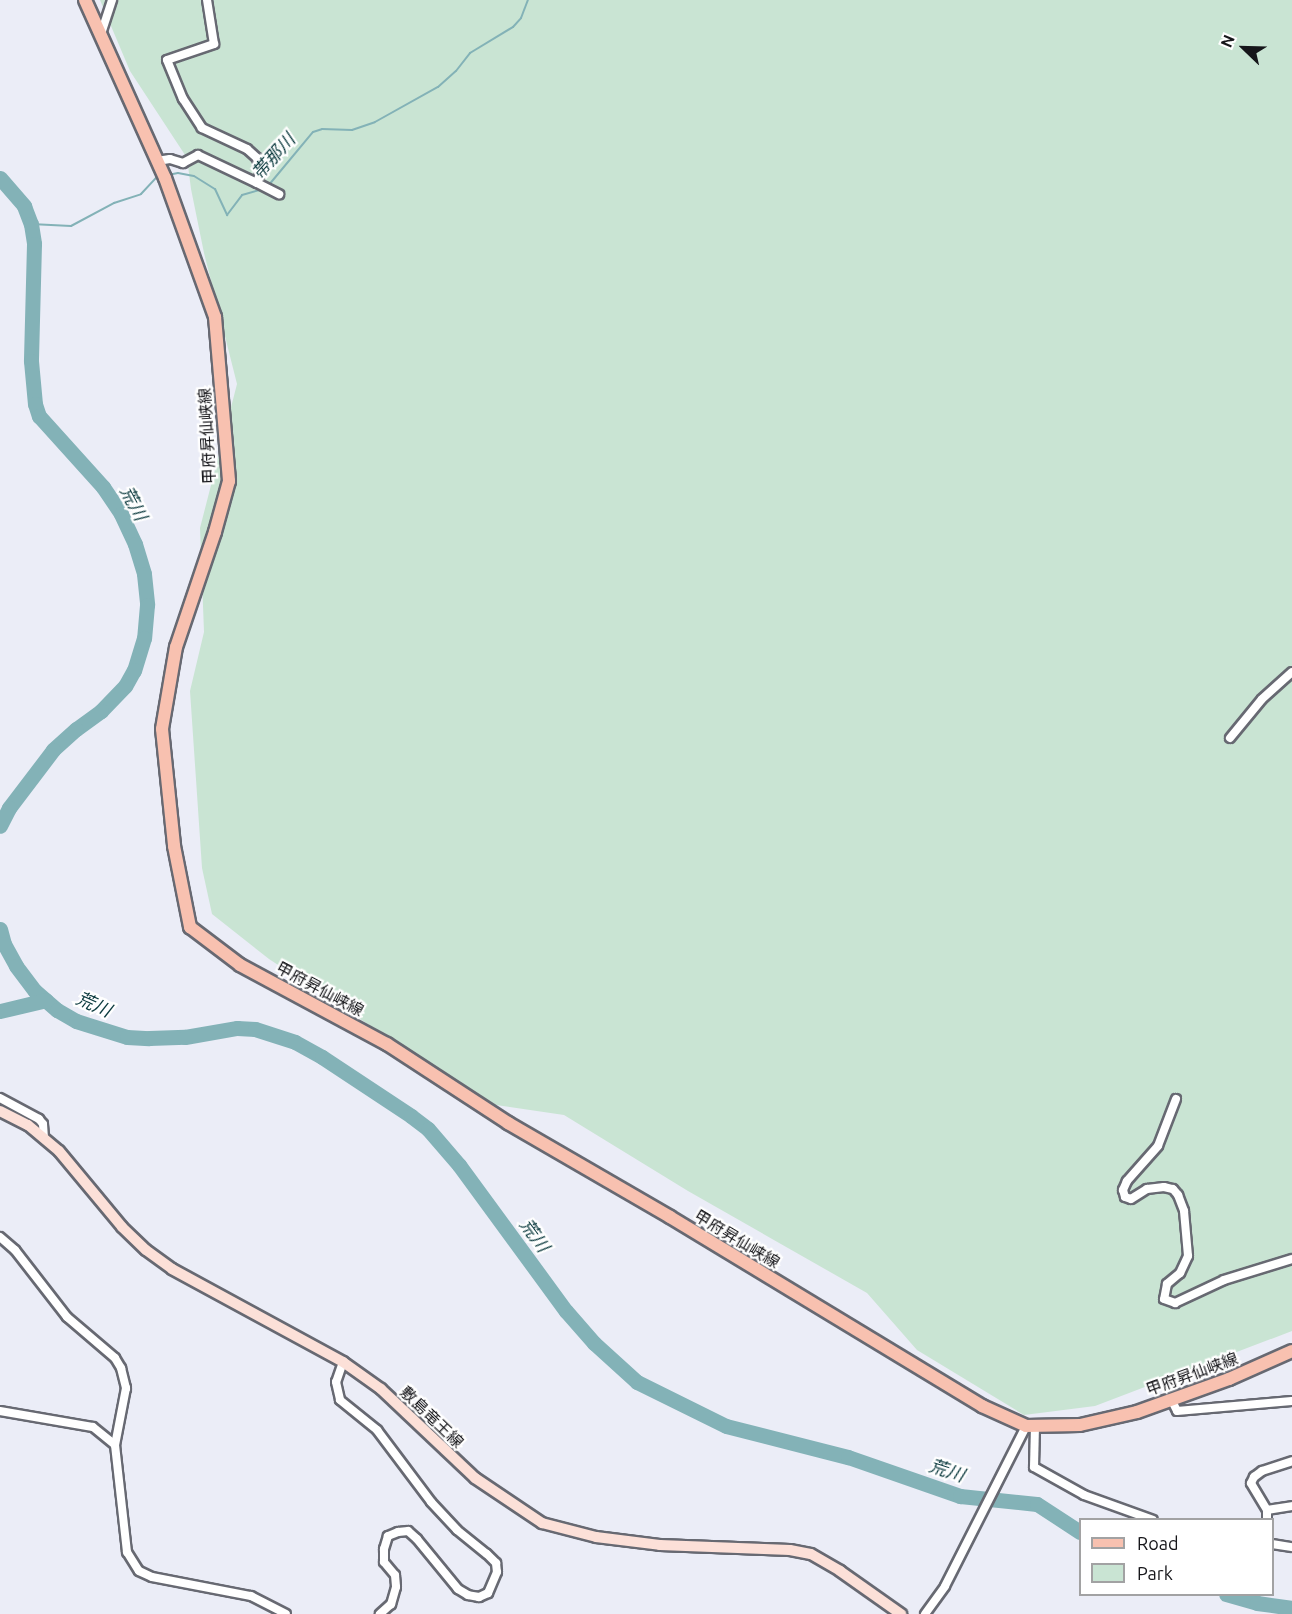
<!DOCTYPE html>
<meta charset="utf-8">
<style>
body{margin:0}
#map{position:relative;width:1292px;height:1614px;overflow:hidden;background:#ebedf7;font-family:Ubuntu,"Noto Sans JP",sans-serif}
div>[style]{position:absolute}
.green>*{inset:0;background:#c9e4d3}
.stream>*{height:2px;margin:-1px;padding:0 1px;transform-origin:1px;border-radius:1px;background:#83b2b7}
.river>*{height:15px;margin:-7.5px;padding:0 7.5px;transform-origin:7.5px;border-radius:7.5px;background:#83b2b7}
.roads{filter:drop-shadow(2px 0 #676972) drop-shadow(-2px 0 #676972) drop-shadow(0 2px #676972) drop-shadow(0 -2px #676972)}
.street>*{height:8px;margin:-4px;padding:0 4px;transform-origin:4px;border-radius:4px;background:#fff}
.secondary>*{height:10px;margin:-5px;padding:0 5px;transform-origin:5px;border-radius:5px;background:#fce0d8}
.primary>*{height:12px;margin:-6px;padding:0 6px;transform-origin:6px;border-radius:6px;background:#f8c1b0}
span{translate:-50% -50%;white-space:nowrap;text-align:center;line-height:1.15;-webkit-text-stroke:4.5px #fff;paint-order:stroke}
.street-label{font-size:16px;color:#16161a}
.water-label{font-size:18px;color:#0a393d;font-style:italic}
.legend{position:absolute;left:1079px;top:1518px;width:195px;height:78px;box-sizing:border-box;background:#fff;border:2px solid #a2a2a3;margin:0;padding:8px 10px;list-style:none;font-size:18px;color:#16161a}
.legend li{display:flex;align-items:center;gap:12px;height:30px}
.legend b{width:30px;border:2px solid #a2a2a3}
.north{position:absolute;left:1214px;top:18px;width:60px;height:60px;-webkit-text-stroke:4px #fff;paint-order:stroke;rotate:293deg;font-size:16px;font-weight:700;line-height:24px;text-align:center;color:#16161a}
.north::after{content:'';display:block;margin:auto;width:21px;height:27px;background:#16161a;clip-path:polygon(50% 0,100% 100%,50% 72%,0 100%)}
</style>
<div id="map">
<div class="green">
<div style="clip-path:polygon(100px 0,1292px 0,1292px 1331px,1095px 1406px,1024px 1415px,917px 1350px,867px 1293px,688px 1191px,564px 1115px,489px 1104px,269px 959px,212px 914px,202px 868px,190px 691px,204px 632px,200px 528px,237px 384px,204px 253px,191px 189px,187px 158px,130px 71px)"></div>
</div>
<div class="stream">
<div style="left:168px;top:175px;width:10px;rotate:-11deg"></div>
<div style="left:178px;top:173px;width:16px;rotate:11deg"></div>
<div style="left:194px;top:176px;width:25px;rotate:32deg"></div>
<div style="left:215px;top:189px;width:29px;rotate:65deg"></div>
<div style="left:227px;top:215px;width:25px;rotate:-53deg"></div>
<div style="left:242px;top:195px;width:22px;rotate:-16deg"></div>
<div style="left:268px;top:186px;width:70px;rotate:-50.2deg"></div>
<div style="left:313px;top:132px;width:9px;rotate:-18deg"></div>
<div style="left:322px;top:129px;width:30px;rotate:2deg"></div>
<div style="left:352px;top:130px;width:24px;rotate:-19deg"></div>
<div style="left:375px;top:122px;width:72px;rotate:-29.1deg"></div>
<div style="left:438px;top:87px;width:24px;rotate:-42deg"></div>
<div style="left:456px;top:71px;width:23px;rotate:-52deg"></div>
<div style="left:470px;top:53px;width:50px;rotate:-31.2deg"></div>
<div style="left:513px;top:27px;width:12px;rotate:-48deg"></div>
<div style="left:521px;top:18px;width:19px;rotate:-69deg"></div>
<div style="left:31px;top:224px;width:40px;rotate:2.9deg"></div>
<div style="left:71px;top:226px;width:49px;rotate:-28.1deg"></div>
<div style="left:114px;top:203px;width:28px;rotate:-18deg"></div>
<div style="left:141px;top:194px;width:22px;rotate:-47deg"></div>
<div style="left:156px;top:178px;width:4px;rotate:-14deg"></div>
</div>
<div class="river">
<div style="left:0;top:178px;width:37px;rotate:49deg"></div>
<div style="left:24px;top:206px;width:19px;rotate:69deg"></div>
<div style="left:31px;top:224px;width:20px;rotate:81deg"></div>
<div style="left:34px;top:244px;width:117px;rotate:91.5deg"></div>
<div style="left:31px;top:361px;width:43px;rotate:84.7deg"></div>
<div style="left:35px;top:404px;width:13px;rotate:72deg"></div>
<div style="left:39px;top:416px;width:96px;rotate:48deg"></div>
<div style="left:103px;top:487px;width:32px;rotate:56deg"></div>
<div style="left:121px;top:514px;width:33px;rotate:65deg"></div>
<div style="left:135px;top:544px;width:31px;rotate:73deg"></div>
<div style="left:144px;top:574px;width:31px;rotate:84deg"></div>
<div style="left:147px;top:605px;width:33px;rotate:95deg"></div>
<div style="left:144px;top:638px;width:34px;rotate:107deg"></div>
<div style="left:134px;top:670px;width:18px;rotate:119deg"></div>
<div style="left:125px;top:686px;width:35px;rotate:134deg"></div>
<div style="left:101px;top:711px;width:31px;rotate:144deg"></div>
<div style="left:76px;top:729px;width:31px;rotate:138deg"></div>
<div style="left:53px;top:750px;width:73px;rotate:127.2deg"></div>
<div style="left:9px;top:808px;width:20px;rotate:117deg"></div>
<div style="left:0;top:929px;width:16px;rotate:75deg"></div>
<div style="left:4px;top:944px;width:25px;rotate:61deg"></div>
<div style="left:16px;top:966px;width:31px;rotate:53deg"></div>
<div style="left:35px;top:991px;width:29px;rotate:41deg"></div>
<div style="left:57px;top:1010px;width:22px;rotate:30deg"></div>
<div style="left:76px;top:1021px;width:53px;rotate:17.4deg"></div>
<div style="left:127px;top:1037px;width:22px;rotate:3deg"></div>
<div style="left:149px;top:1038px;width:36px;rotate:-2deg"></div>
<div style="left:185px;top:1037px;width:53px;rotate:-9.8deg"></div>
<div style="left:237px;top:1028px;width:18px;rotate:3deg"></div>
<div style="left:255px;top:1029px;width:42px;rotate:18deg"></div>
<div style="left:295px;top:1042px;width:31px;rotate:29deg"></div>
<div style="left:322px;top:1057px;width:107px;rotate:33.5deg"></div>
<div style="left:411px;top:1116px;width:21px;rotate:37deg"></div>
<div style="left:428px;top:1129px;width:48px;rotate:49.3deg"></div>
<div style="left:459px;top:1165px;width:181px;rotate:53.8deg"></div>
<div style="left:566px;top:1311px;width:43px;rotate:48.8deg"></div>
<div style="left:594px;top:1343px;width:58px;rotate:42.2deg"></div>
<div style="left:637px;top:1382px;width:99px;rotate:26.3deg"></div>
<div style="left:726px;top:1426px;width:126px;rotate:14.3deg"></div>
<div style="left:848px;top:1457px;width:119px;rotate:19.2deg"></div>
<div style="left:960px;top:1496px;width:77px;rotate:5.9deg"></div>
<div style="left:1037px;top:1504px;width:51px;rotate:33.1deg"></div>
<div style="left:0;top:1011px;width:47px;rotate:-13.4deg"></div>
<div style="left:1226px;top:1594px;width:32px;rotate:16deg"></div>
<div style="left:1257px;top:1603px;width:35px;rotate:8deg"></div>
</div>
<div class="roads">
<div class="street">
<div style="left:101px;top:34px;width:36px;rotate:-72deg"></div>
<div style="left:157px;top:161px;width:13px;rotate:-9deg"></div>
<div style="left:170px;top:159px;width:14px;rotate:17deg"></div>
<div style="left:183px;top:163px;width:17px;rotate:-28deg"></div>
<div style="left:198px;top:155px;width:65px;rotate:25.4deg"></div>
<div style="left:257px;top:183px;width:10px;rotate:-73deg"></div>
<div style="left:260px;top:173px;width:15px;rotate:-101deg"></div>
<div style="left:257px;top:158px;width:13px;rotate:-138deg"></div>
<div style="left:247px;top:149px;width:50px;rotate:-155deg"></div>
<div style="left:202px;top:128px;width:35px;rotate:-123deg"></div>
<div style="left:183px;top:99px;width:42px;rotate:-112.3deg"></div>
<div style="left:167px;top:60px;width:50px;rotate:-18.8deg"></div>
<div style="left:214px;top:44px;width:45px;rotate:-99deg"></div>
<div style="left:257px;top:183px;width:25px;rotate:27deg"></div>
<div style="left:1230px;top:738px;width:50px;rotate:-50.6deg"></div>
<div style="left:1262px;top:699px;width:40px;rotate:-42deg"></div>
<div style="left:0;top:1098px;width:44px;rotate:28.3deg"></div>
<div style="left:39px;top:1119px;width:6px;rotate:51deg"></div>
<div style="left:43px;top:1124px;width:14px;rotate:86deg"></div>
<div style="left:1176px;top:1099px;width:50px;rotate:111deg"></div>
<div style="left:1158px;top:1146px;width:47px;rotate:131.5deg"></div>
<div style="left:1127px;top:1181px;width:10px;rotate:114deg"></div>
<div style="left:1123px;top:1190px;width:7px;rotate:74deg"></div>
<div style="left:1125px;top:1197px;width:6px;rotate:18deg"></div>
<div style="left:1131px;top:1199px;width:19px;rotate:-32deg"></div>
<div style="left:1147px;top:1189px;width:17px;rotate:-7deg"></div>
<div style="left:1164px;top:1187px;width:9px;rotate:13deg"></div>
<div style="left:1173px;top:1189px;width:8px;rotate:50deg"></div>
<div style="left:1178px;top:1195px;width:17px;rotate:69deg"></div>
<div style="left:1184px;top:1211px;width:45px;rotate:84.9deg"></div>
<div style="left:1188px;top:1256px;width:19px;rotate:115deg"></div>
<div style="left:1180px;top:1273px;width:17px;rotate:140deg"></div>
<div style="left:1167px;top:1284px;width:15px;rotate:101deg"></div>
<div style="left:1164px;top:1299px;width:12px;rotate:20deg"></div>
<div style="left:1175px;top:1303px;width:54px;rotate:-25.1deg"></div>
<div style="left:1224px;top:1280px;width:71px;rotate:-17.2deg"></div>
<div style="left:0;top:1237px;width:20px;rotate:41deg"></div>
<div style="left:15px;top:1250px;width:85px;rotate:52.2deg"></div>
<div style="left:67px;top:1317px;width:63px;rotate:40.5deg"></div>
<div style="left:115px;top:1358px;width:12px;rotate:59deg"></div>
<div style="left:121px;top:1368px;width:21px;rotate:76deg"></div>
<div style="left:126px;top:1388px;width:58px;rotate:100.9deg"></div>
<div style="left:343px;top:1362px;width:21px;rotate:109deg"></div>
<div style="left:336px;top:1382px;width:18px;rotate:77deg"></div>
<div style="left:340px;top:1400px;width:48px;rotate:39deg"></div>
<div style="left:377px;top:1430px;width:90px;rotate:53.1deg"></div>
<div style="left:431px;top:1502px;width:38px;rotate:47deg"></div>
<div style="left:457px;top:1530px;width:38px;rotate:39deg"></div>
<div style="left:487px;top:1554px;width:13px;rotate:45deg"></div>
<div style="left:496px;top:1563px;width:9px;rotate:84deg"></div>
<div style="left:497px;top:1572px;width:23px;rotate:113deg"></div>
<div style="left:488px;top:1593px;width:10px;rotate:156deg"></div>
<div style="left:479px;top:1597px;width:11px;rotate:-170deg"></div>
<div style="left:468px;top:1595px;width:12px;rotate:-149deg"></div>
<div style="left:458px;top:1589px;width:65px;rotate:-129.4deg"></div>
<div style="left:417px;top:1539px;width:12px;rotate:-138deg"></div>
<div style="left:408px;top:1531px;width:10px;rotate:174deg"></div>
<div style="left:398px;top:1532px;width:11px;rotate:158deg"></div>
<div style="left:388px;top:1536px;width:14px;rotate:107deg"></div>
<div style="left:384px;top:1549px;width:13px;rotate:90deg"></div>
<div style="left:384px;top:1562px;width:17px;rotate:50deg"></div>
<div style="left:395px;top:1575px;width:12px;rotate:85deg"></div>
<div style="left:396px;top:1587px;width:18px;rotate:106deg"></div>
<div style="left:391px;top:1604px;width:15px;rotate:138deg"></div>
<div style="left:1171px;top:1399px;width:13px;rotate:63deg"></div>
<div style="left:1177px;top:1411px;width:115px;rotate:-5deg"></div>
<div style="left:0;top:1411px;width:94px;rotate:9.8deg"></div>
<div style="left:93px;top:1427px;width:28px;rotate:39deg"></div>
<div style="left:115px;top:1445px;width:108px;rotate:83.6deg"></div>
<div style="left:127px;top:1552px;width:22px;rotate:58deg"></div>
<div style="left:139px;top:1571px;width:14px;rotate:25deg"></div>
<div style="left:152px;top:1577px;width:101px;rotate:10.9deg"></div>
<div style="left:251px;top:1596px;width:39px;rotate:27deg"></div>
<div style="left:1035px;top:1426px;width:41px;rotate:91.4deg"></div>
<div style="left:1034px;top:1467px;width:57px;rotate:29.2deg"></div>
<div style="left:1084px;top:1495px;width:73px;rotate:19.9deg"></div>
<div style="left:1267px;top:1510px;width:25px;rotate:-9deg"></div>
<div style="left:1267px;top:1520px;width:10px;rotate:-90deg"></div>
<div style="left:1267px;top:1510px;width:31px;rotate:-121deg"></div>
<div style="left:1251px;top:1483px;width:7px;rotate:-63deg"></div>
<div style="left:1254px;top:1477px;width:10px;rotate:-37deg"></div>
<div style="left:1262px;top:1471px;width:32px;rotate:-18deg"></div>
<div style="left:1272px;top:1544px;width:20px;rotate:9deg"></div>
<div style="left:925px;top:1614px;width:34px;rotate:-54deg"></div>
<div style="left:945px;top:1586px;width:179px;rotate:-63.1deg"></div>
</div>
<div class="secondary">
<div style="left:0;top:1111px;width:31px;rotate:27deg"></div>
<div style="left:28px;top:1125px;width:40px;rotate:40deg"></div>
<div style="left:59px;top:1151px;width:99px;rotate:50.3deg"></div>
<div style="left:122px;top:1227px;width:33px;rotate:44deg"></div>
<div style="left:146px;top:1250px;width:32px;rotate:36deg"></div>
<div style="left:172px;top:1269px;width:195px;rotate:28.5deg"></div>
<div style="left:343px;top:1362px;width:47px;rotate:35.4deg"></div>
<div style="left:381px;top:1389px;width:129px;rotate:43.4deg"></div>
<div style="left:475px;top:1478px;width:81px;rotate:33.9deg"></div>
<div style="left:542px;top:1523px;width:56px;rotate:14.5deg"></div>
<div style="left:596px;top:1537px;width:64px;rotate:7.1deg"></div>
<div style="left:660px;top:1545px;width:130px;rotate:2.2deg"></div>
<div style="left:790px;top:1550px;width:21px;rotate:11deg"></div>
<div style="left:811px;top:1554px;width:34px;rotate:30deg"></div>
<div style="left:840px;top:1571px;width:75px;rotate:35.2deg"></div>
</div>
<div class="primary">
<div style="left:85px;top:0;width:195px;rotate:65.8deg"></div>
<div style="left:165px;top:178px;width:148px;rotate:70.2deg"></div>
<div style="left:215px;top:317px;width:165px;rotate:85.1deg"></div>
<div style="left:229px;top:481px;width:53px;rotate:105.4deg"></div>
<div style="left:215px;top:532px;width:121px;rotate:108.7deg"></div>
<div style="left:176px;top:647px;width:83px;rotate:99.7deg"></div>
<div style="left:162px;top:729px;width:118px;rotate:84.1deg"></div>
<div style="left:174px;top:846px;width:83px;rotate:78.8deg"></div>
<div style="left:190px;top:927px;width:63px;rotate:37.2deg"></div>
<div style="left:240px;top:965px;width:167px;rotate:28.3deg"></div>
<div style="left:387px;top:1044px;width:145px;rotate:33.1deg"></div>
<div style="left:508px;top:1123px;width:187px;rotate:30.1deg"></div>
<div style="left:670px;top:1217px;width:365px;rotate:31.2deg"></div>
<div style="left:982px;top:1406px;width:48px;rotate:24.4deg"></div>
<div style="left:1026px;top:1426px;width:54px;rotate:-1.1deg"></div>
<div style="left:1080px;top:1425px;width:58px;rotate:-12.8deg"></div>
<div style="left:1137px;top:1412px;width:98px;rotate:-19.7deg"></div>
<div style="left:1229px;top:1379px;width:69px;rotate:-24deg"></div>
</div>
</div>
<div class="street-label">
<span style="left:207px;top:436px;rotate:-93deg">甲府昇仙峡線</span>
<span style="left:320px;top:989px;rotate:28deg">甲府昇仙峡線</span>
<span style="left:737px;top:1239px;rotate:31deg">甲府昇仙峡線</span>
<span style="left:1192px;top:1374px;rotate:-20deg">甲府昇仙峡線</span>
<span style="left:432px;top:1417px;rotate:44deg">敷島竜王線</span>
</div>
<div class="water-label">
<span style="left:273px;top:156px;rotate:-48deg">帯那川</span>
<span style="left:134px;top:503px;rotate:62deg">荒川</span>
<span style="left:94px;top:1004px;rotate:24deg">荒川</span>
<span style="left:535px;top:1235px;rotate:54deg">荒川</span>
<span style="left:947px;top:1470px;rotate:18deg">荒川</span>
</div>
<ul class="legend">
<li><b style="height:8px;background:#f8c1b0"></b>Road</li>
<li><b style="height:16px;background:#c9e4d3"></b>Park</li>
</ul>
<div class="north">N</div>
</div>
